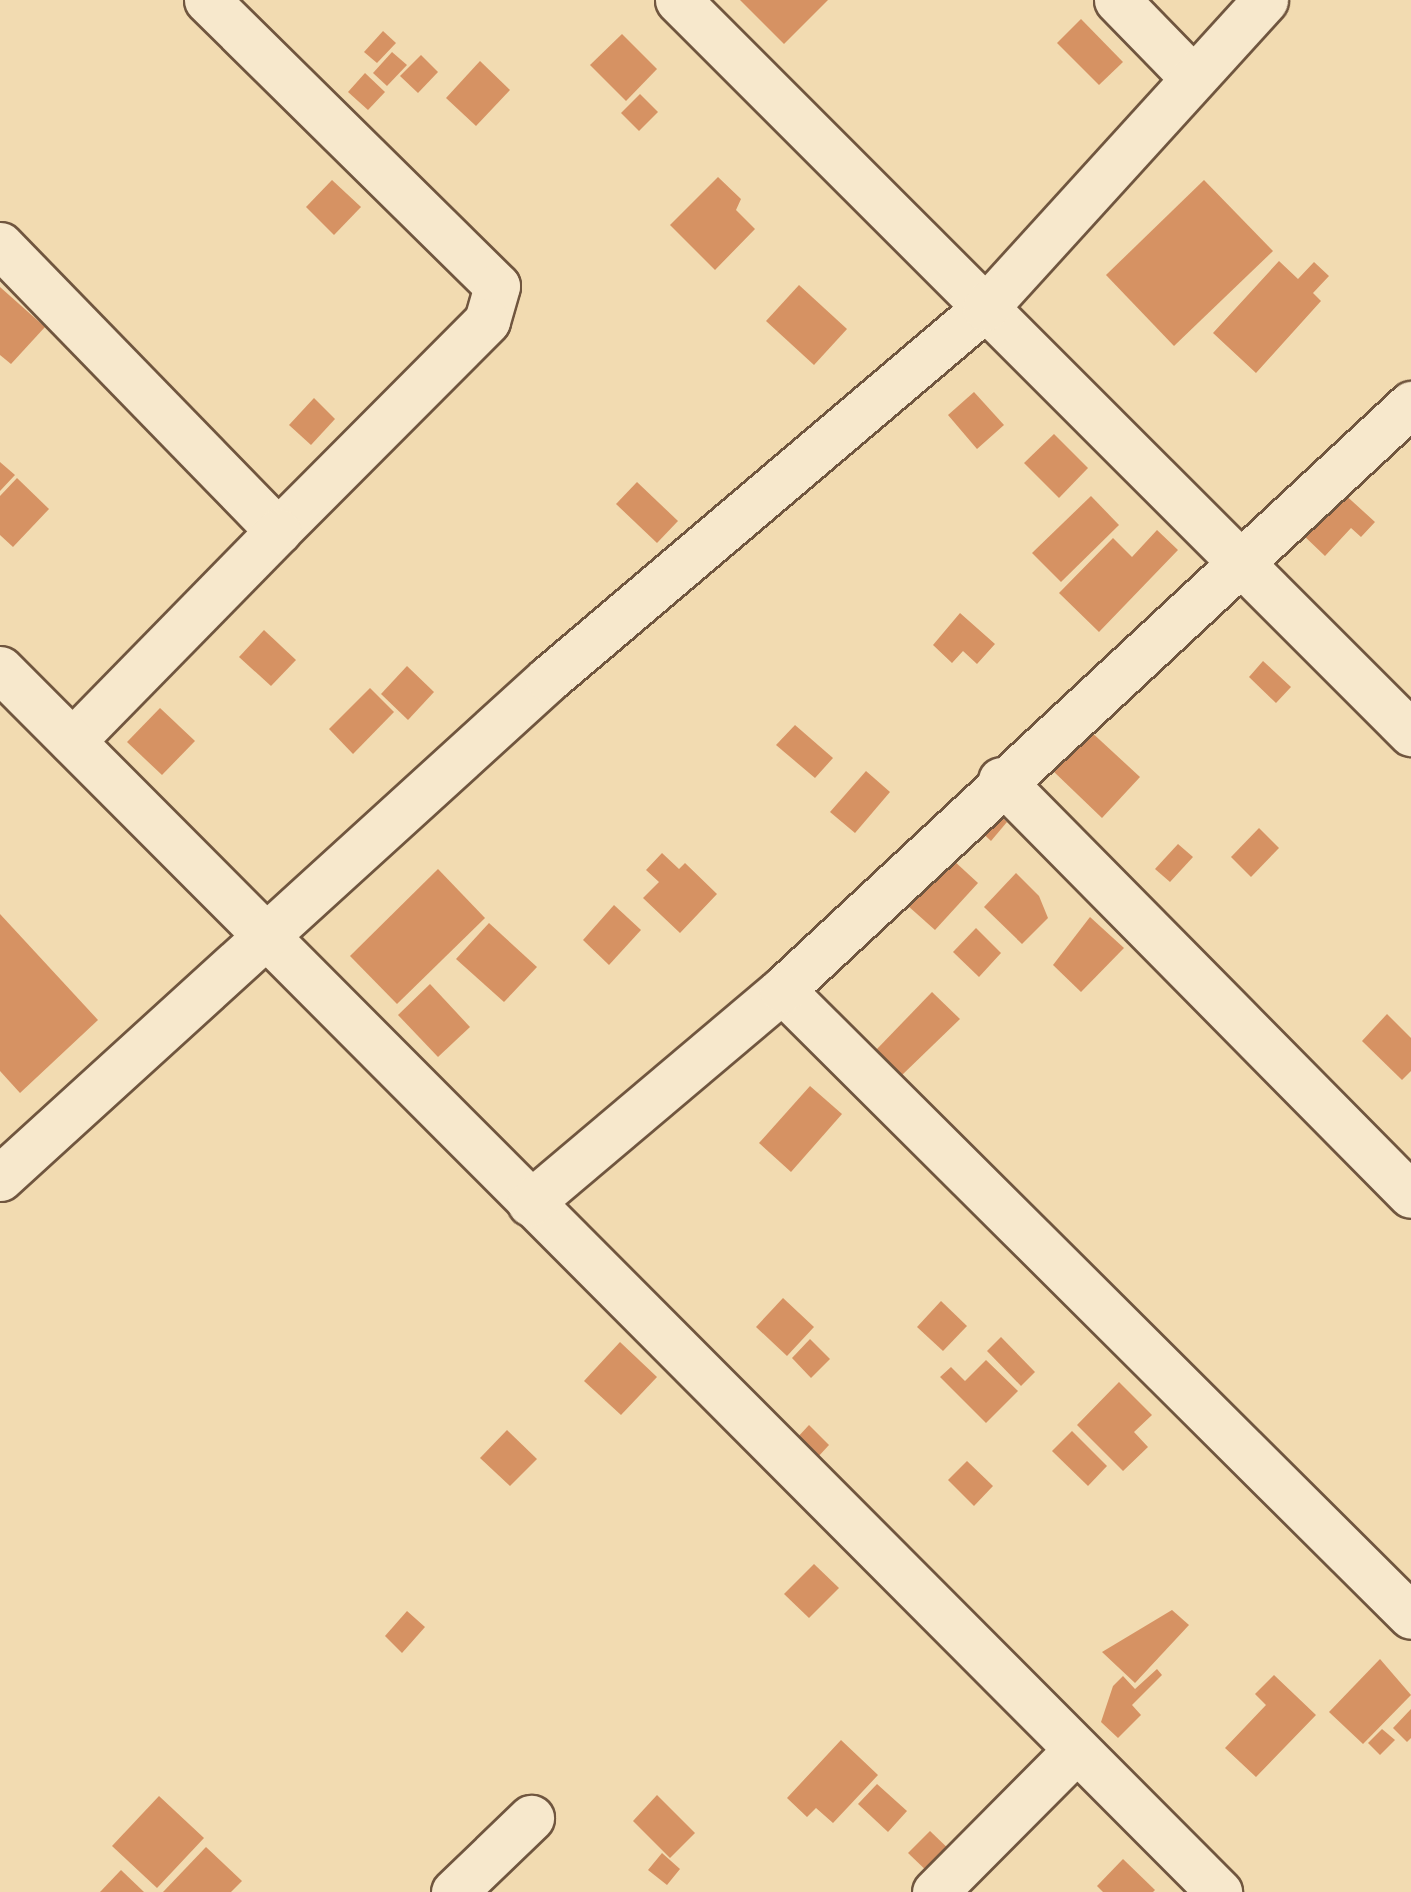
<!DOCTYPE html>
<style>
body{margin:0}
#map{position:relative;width:1411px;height:1892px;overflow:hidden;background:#f2dbb1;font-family:"EB Garamond",serif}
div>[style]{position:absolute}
.building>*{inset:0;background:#d69263}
.roads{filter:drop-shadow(2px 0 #70563f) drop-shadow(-2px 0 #70563f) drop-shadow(0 2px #70563f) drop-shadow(0 -2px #70563f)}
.minor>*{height:45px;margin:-22.5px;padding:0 22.5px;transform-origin:22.5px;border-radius:22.5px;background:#f7e8cc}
span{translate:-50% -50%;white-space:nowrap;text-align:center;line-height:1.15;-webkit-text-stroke:10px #f7e8cc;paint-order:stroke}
</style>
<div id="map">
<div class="building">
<div style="clip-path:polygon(740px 0,828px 0,784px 44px)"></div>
<div style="clip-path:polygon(1081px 19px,1123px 62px,1099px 85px,1057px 43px)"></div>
<div style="clip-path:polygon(383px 31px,396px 43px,377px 63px,364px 52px)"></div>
<div style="clip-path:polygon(622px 34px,657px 69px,626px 101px,590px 65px)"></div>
<div style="clip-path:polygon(392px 52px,407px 65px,387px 86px,373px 73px)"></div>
<div style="clip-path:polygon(421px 55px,438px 72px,418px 93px,400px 76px)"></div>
<div style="clip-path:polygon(480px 61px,510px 90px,476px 126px,446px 98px)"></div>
<div style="clip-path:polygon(365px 73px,385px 92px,368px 110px,348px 92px)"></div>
<div style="clip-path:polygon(640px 94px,658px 112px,639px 131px,621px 113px)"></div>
<div style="clip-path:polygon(718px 177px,741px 199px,736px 210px,755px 229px,715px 270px,670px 225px)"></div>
<div style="clip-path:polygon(332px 180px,361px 207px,334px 235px,306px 207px)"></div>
<div style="clip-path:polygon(1204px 180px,1273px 251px,1174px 346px,1106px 275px)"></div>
<div style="clip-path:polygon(1279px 261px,1298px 279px,1314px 262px,1329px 276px,1313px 293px,1321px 301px,1256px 373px,1213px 333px)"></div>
<div style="clip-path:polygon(799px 285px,847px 329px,814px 365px,766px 321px)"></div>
<div style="clip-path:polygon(0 287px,45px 327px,11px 364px,0 355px)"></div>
<div style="clip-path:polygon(974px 392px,1004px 425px,977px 449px,948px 415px)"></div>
<div style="clip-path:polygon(314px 398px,335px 419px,311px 445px,289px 425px)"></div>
<div style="clip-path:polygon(1054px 434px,1088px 468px,1059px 498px,1024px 463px)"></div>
<div style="clip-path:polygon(0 462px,15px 475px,0 491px)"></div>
<div style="clip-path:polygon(17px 478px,49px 509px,13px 547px,0 535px,0 496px)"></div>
<div style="clip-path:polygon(637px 482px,678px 521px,657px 543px,616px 504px)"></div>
<div style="clip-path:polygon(1341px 491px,1375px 522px,1361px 537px,1351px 528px,1325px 556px,1301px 533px)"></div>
<div style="clip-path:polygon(1091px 496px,1119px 525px,1061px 582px,1032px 553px)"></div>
<div style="clip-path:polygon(1157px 530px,1178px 550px,1099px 632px,1059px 593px,1113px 538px,1132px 557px)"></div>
<div style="clip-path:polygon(960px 613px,995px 644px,977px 664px,963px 651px,952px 663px,933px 645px)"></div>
<div style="clip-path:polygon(264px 630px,296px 660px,271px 686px,239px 657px)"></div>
<div style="clip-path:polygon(1263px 661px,1291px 687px,1276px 703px,1249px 677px)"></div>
<div style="clip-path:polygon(407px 666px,434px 692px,408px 720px,381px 694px)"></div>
<div style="clip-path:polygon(370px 688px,394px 712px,353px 754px,329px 729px)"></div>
<div style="clip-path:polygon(160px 708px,195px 741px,162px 775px,127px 742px)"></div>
<div style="clip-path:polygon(795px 725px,833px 758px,815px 778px,776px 745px)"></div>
<div style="clip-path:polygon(1088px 729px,1140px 777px,1102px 818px,1051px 769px)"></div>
<div style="clip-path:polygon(866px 771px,890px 792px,855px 833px,830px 812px)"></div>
<div style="clip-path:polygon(987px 804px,1007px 822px,991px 841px,971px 822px)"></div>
<div style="clip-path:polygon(1259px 828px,1279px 848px,1251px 877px,1231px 857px)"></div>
<div style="clip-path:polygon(1178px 844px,1193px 857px,1170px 882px,1155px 869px)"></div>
<div style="clip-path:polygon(662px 853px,679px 869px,685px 863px,717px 894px,680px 933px,643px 898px,659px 882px,646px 870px)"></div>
<div style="clip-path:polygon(953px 860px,978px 883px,935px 930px,898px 897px)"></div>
<div style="clip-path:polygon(438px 869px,485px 918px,397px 1004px,350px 956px)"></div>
<div style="clip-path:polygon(1016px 873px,1039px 896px,1048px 918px,1022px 944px,984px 907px)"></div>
<div style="clip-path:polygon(614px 905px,641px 930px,609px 965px,583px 940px)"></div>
<div style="clip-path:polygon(0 914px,98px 1020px,20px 1093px,0 1071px)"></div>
<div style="clip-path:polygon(1090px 917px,1124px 948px,1081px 992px,1053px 965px)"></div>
<div style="clip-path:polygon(489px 923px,537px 967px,504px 1002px,456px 959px)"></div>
<div style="clip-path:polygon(976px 928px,1001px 953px,979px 977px,953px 952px)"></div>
<div style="clip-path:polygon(430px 984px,470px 1027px,438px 1057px,398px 1015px)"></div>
<div style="clip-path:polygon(932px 992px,960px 1019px,901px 1076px,876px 1050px)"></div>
<div style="clip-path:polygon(1387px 1014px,1411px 1038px,1411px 1071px,1402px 1080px,1362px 1041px)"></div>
<div style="clip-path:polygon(810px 1086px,842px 1114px,791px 1172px,759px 1143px)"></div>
<div style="clip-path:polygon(783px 1298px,814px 1327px,787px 1356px,756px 1327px)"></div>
<div style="clip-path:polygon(941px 1301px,967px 1326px,943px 1351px,917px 1327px)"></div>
<div style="clip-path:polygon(1001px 1337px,1035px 1372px,1021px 1386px,987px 1351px)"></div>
<div style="clip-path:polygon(810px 1339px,830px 1359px,811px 1378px,792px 1358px)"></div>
<div style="clip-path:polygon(620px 1342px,657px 1377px,621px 1415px,584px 1381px)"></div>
<div style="clip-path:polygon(986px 1360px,1018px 1391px,986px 1423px,940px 1377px,951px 1367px,965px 1381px)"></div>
<div style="clip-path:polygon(1119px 1382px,1152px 1415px,1134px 1432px,1148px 1447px,1123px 1471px,1077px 1425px)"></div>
<div style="clip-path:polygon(809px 1425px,829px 1445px,817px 1458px,796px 1439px)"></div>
<div style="clip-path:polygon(507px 1430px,537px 1459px,510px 1486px,480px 1458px)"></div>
<div style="clip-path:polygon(1072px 1431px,1107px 1466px,1088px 1486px,1052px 1451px)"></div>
<div style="clip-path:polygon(967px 1461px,993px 1486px,974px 1506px,948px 1480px)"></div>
<div style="clip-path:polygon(814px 1564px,839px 1588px,809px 1618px,784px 1594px)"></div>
<div style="clip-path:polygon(1172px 1610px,1189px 1625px,1135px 1683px,1102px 1652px)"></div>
<div style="clip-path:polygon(407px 1611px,425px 1627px,402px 1653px,385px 1636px)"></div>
<div style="clip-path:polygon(1380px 1659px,1411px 1695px,1363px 1744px,1329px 1712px)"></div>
<div style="clip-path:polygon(1157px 1669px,1162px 1675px,1132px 1705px,1141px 1715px,1118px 1738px,1101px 1722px,1113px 1686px,1123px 1676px,1135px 1689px)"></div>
<div style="clip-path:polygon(1274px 1675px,1316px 1715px,1256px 1777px,1225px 1748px,1266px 1705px,1255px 1694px)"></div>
<div style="clip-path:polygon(1411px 1709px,1411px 1738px,1407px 1742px,1393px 1728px)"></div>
<div style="clip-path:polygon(1382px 1729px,1395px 1740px,1380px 1755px,1368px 1743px)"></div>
<div style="clip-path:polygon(841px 1740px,878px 1775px,833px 1823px,816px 1808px,807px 1817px,787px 1798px)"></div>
<div style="clip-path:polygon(877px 1784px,907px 1811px,888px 1832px,858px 1804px)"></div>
<div style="clip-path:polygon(657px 1795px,695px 1833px,670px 1858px,633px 1821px)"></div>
<div style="clip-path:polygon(159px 1796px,204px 1838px,157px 1888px,112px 1846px)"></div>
<div style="clip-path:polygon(930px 1831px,955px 1855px,933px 1877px,908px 1853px)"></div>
<div style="clip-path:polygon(206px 1847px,242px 1881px,231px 1892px,163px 1892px)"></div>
<div style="clip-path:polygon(662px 1853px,680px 1869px,667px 1885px,648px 1870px)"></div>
<div style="clip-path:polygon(1123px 1859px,1155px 1890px,1153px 1892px,1103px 1892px,1097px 1886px)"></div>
<div style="clip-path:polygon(121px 1870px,144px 1892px,100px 1892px)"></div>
</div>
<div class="roads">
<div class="minor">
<div style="left:207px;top:0;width:407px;rotate:44.6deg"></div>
<div style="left:497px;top:286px;width:36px;rotate:106deg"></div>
<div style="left:487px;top:321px;width:296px;rotate:134.9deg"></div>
<div style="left:678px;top:0;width:1037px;rotate:45deg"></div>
<div style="left:1117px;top:0;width:105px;rotate:45.8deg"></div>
<div style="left:0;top:245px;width:399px;rotate:45.8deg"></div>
<div style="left:278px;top:531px;width:294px;rotate:134.4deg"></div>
<div style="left:0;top:669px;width:1727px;rotate:45.09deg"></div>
<div style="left:1001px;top:780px;width:583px;rotate:45.35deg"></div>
<div style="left:782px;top:990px;width:887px;rotate:44.86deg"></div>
<div style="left:0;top:1178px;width:741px;rotate:-42.32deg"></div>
<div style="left:548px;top:679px;width:573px;rotate:-40.33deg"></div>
<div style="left:985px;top:308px;width:416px;rotate:-47.7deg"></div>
<div style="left:530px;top:1203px;width:330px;rotate:-40.2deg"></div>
<div style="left:782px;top:990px;width:860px;rotate:-42.97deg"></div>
<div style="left:454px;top:1892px;width:107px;rotate:-43.9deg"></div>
<div style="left:935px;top:1892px;width:199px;rotate:-45.2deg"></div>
</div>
</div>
</div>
